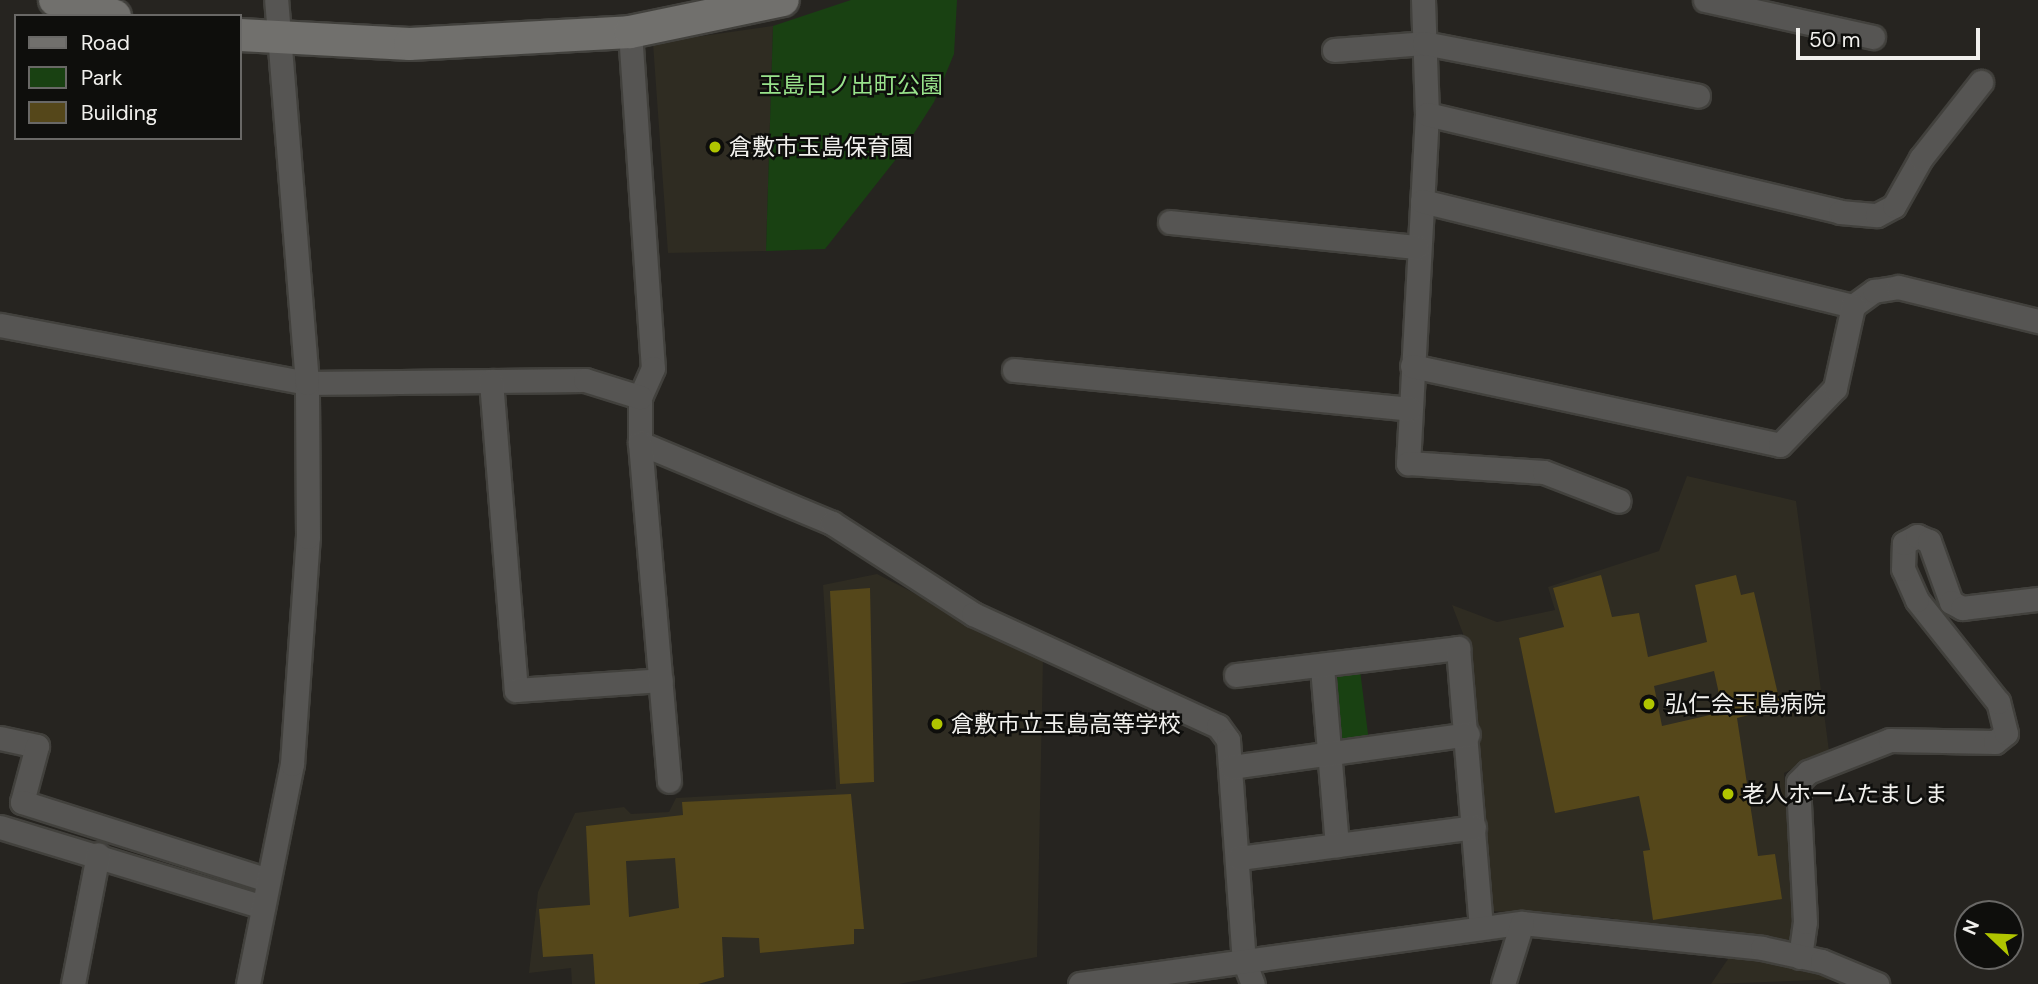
<!DOCTYPE html>
<meta charset="utf-8">
<style>
body{margin:0}
#map{position:relative;width:2038px;height:984px;overflow:hidden;background:#262420;font-family:"DM Sans","Noto Sans JP",sans-serif}
div>[style]{position:absolute}
.built>*{inset:0;background:#2f2c22}
.green>*{inset:0;background:#194112}
.building>*{inset:0;background:#55471a}
.roads{filter:drop-shadow(2px 0 #42413d) drop-shadow(-2px 0 #42413d) drop-shadow(0 2px #42413d) drop-shadow(0 -2px #42413d)}
.street>*{height:23px;margin:-11.5px;padding:0 11.5px;transform-origin:11.5px;border-radius:11.5px;background:#565553}
.secondary>*{height:32px;margin:-16px;padding:0 16px;transform-origin:16px;border-radius:16px;background:#71706d}
.dots>*{width:19px;height:19px;translate:-50% -50%;box-sizing:border-box;border:4px solid #0e0e0c;border-radius:50%}
span{translate:-50% -50%;white-space:nowrap;text-align:center;line-height:1.15;-webkit-text-stroke:5px #0e0e0c;paint-order:stroke}
.park-label{font-size:23px;color:#98e28b}
.poi-label{font-size:23px;color:#f1f0ed}
.left{translate:0 -50%;text-align:left}
.legend{position:absolute;left:14px;top:14px;width:228px;height:126px;box-sizing:border-box;background:#0e0e0c;border:2px solid #696866;margin:0;padding:9px 12px;list-style:none;font-size:21px;color:#f1f0ed}
.legend li{display:flex;align-items:center;gap:14px;height:35px}
.legend b{width:35px;border:2px solid #696866}
.north{position:absolute;left:1954px;top:900px;width:70px;height:70px;box-sizing:border-box;background:#0e0e0c;border:2px solid #696866;border-radius:50%;rotate:293deg;font-size:19px;font-weight:700;line-height:28px;text-align:center;color:#f1f0ed}
.north::after{content:'';display:block;margin:auto;width:24px;height:32px;background:#b0c500;clip-path:polygon(50% 0,100% 100%,50% 72%,0 100%)}
.scale{position:absolute;left:1796px;top:28px;width:184px;height:32px;box-sizing:border-box;border:4px solid #f1f0ed;border-top:0;padding-left:9px;font-size:21px;line-height:24px;white-space:nowrap;color:#f1f0ed;-webkit-text-stroke:5px #0e0e0c;paint-order:stroke}
</style>
<div id="map">
<div class="built">
<div style="clip-path:polygon(773px 26px,766px 251px,668px 253px,653px 43px)"></div>
<div style="clip-path:polygon(1687px 476px,1796px 501px,1829px 751px,1784px 773px,1796px 924px,1789px 947px,1609px 918px,1491px 911px,1472px 657px,1452px 605px,1497px 622px,1555px 610px,1548px 587px,1659px 551px)"></div>
<div style="clip-path:polygon(877px 574px,1043px 659px,1037px 957px,899px 984px,572px 984px,571px 968px,529px 973px,538px 892px,575px 813px,624px 807px,631px 814px,669px 812px,676px 798px,836px 789px,823px 585px)"></div>
<div style="clip-path:polygon(1730px 956px,1799px 965px,1843px 979px,1711px 984px)"></div>
</div>
<div class="green">
<div style="clip-path:polygon(851px 0,957px 0,954px 54px,934px 102px,904px 149px,825px 249px,766px 251px,773px 26px)"></div>
<div style="clip-path:polygon(1360px 670px,1369px 742px,1338px 741px,1335px 682px,1340px 672px)"></div>
</div>
<div class="building">
<div style="clip-path:polygon(evenodd,1601px 575px,1612px 617px,1639px 613px,1648px 657px,1707px 642px,1695px 585px,1736px 575px,1741px 595px,1754px 592px,1781px 707px,1737px 718px,1758px 856px,1775px 854px,1782px 899px,1653px 920px,1643px 851px,1650px 850px,1639px 796px,1555px 813px,1519px 638px,1564px 627px,1553px 588px,1601px 575px,1714px 671px,1723px 712px,1662px 726px,1654px 686px,1714px 671px)"></div>
<div style="clip-path:polygon(870px 588px,874px 782px,840px 784px,830px 591px)"></div>
<div style="clip-path:polygon(evenodd,851px 794px,864px 929px,854px 929px,854px 944px,760px 953px,759px 938px,722px 937px,724px 977px,698px 984px,595px 984px,593px 954px,543px 957px,539px 909px,590px 905px,586px 826px,683px 815px,682px 802px,851px 794px,675px 858px,679px 908px,629px 917px,626px 861px,675px 858px)"></div>
</div>
<div class="roads">
<div class="street">
<div style="left:1423px;top:0;width:114px;rotate:88deg"></div>
<div style="left:1427px;top:114px;width:350px;rotate:93.1deg"></div>
<div style="left:1408px;top:463px;width:136px;rotate:3.8deg"></div>
<div style="left:1544px;top:472px;width:80px;rotate:21.1deg"></div>
<div style="left:1705px;top:0;width:172px;rotate:12.4deg"></div>
<div style="left:630px;top:32px;width:337px;rotate:86.1deg"></div>
<div style="left:653px;top:368px;width:32px;rotate:114deg"></div>
<div style="left:640px;top:397px;width:46px;rotate:90deg"></div>
<div style="left:640px;top:443px;width:208px;rotate:22.6deg"></div>
<div style="left:832px;top:523px;width:168px;rotate:32.8deg"></div>
<div style="left:973px;top:614px;width:269px;rotate:24.6deg"></div>
<div style="left:1218px;top:726px;width:17px;rotate:54deg"></div>
<div style="left:1228px;top:740px;width:222px;rotate:85.9deg"></div>
<div style="left:1244px;top:961px;width:25px;rotate:69deg"></div>
<div style="left:1334px;top:50px;width:90px;rotate:-4.4deg"></div>
<div style="left:1424px;top:43px;width:279px;rotate:10.9deg"></div>
<div style="left:1427px;top:114px;width:424px;rotate:13.3deg"></div>
<div style="left:1840px;top:212px;width:37px;rotate:5deg"></div>
<div style="left:1877px;top:215px;width:19px;rotate:-28deg"></div>
<div style="left:1894px;top:206px;width:55px;rotate:-60.6deg"></div>
<div style="left:1921px;top:158px;width:97px;rotate:-51.7deg"></div>
<div style="left:1422px;top:201px;width:444px;rotate:13.7deg"></div>
<div style="left:1853px;top:306px;width:26px;rotate:-36deg"></div>
<div style="left:1874px;top:291px;width:24px;rotate:-9deg"></div>
<div style="left:1898px;top:287px;width:144px;rotate:13.7deg"></div>
<div style="left:1170px;top:222px;width:248px;rotate:5.8deg"></div>
<div style="left:0;top:325px;width:312px;rotate:10.7deg"></div>
<div style="left:307px;top:383px;width:278px;rotate:-0.6deg"></div>
<div style="left:585px;top:380px;width:58px;rotate:17.2deg"></div>
<div style="left:1412px;top:366px;width:376px;rotate:12.1deg"></div>
<div style="left:1780px;top:445px;width:79px;rotate:-46deg"></div>
<div style="left:1835px;top:388px;width:84px;rotate:-77.6deg"></div>
<div style="left:1014px;top:370px;width:397px;rotate:5.6deg"></div>
<div style="left:491px;top:381px;width:310px;rotate:85.4deg"></div>
<div style="left:516px;top:690px;width:145px;rotate:-3.9deg"></div>
<div style="left:640px;top:443px;width:339px;rotate:85.1deg"></div>
<div style="left:1322px;top:667px;width:179px;rotate:85.2deg"></div>
<div style="left:1236px;top:675px;width:224px;rotate:-6.9deg"></div>
<div style="left:1458px;top:648px;width:279px;rotate:85.3deg"></div>
<div style="left:0;top:738px;width:38px;rotate:12deg"></div>
<div style="left:37px;top:746px;width:58px;rotate:105deg"></div>
<div style="left:22px;top:802px;width:258px;rotate:17.6deg"></div>
<div style="left:1231px;top:767px;width:239px;rotate:-7.9deg"></div>
<div style="left:0;top:827px;width:275px;rotate:16.9deg"></div>
<div style="left:1239px;top:858px;width:237px;rotate:-7.5deg"></div>
<div style="left:1800px;top:957px;width:35px;rotate:-82deg"></div>
<div style="left:1805px;top:922px;width:140px;rotate:-92.9deg"></div>
<div style="left:1798px;top:782px;width:14px;rotate:-45deg"></div>
<div style="left:1808px;top:772px;width:88px;rotate:-21.3deg"></div>
<div style="left:1890px;top:740px;width:105px;rotate:1.1deg"></div>
<div style="left:1995px;top:742px;width:14px;rotate:-39deg"></div>
<div style="left:2006px;top:733px;width:32px;rotate:-104deg"></div>
<div style="left:1998px;top:702px;width:130px;rotate:-128.5deg"></div>
<div style="left:1917px;top:600px;width:34px;rotate:-114deg"></div>
<div style="left:1903px;top:569px;width:26px;rotate:-88deg"></div>
<div style="left:1904px;top:543px;width:15px;rotate:-28deg"></div>
<div style="left:1917px;top:536px;width:13px;rotate:23deg"></div>
<div style="left:1929px;top:541px;width:65px;rotate:70.2deg"></div>
<div style="left:1951px;top:602px;width:13px;rotate:29deg"></div>
<div style="left:1962px;top:608px;width:77px;rotate:-6.8deg"></div>
<div style="left:73px;top:984px;width:132px;rotate:-79.1deg"></div>
<div style="left:248px;top:984px;width:224px;rotate:-78.7deg"></div>
<div style="left:292px;top:764px;width:228px;rotate:-86deg"></div>
<div style="left:308px;top:537px;width:154px;rotate:-90.4deg"></div>
<div style="left:307px;top:383px;width:384px;rotate:-94.6deg"></div>
<div style="left:1080px;top:984px;width:446px;rotate:-7.9deg"></div>
<div style="left:1522px;top:923px;width:241px;rotate:5.9deg"></div>
<div style="left:1762px;top:948px;width:61px;rotate:12.2deg"></div>
<div style="left:1822px;top:961px;width:60px;rotate:22.7deg"></div>
<div style="left:1503px;top:984px;width:64px;rotate:-72.7deg"></div>
</div>
<div class="secondary">
<div style="left:55px;top:0;width:62px;rotate:14.9deg"></div>
<div style="left:240px;top:35px;width:170px;rotate:3deg"></div>
<div style="left:410px;top:44px;width:220px;rotate:-3.1deg"></div>
<div style="left:630px;top:32px;width:156px;rotate:-11.8deg"></div>
</div>
</div>
<div class="dots">
<div style="left:715px;top:147px;background:#b0c500"></div>
<div style="left:1649px;top:704px;background:#b0c500"></div>
<div style="left:937px;top:724px;background:#b0c500"></div>
<div style="left:1728px;top:794px;background:#b0c500"></div>
</div>
<div class="park-label">
<span style="left:851px;top:85px">玉島日ノ出町公園</span>
</div>
<div class="poi-label">
<span class="left" style="left:729px;top:147px">倉敷市玉島保育園</span>
<span class="left" style="left:1665px;top:704px">弘仁会玉島病院</span>
<span class="left" style="left:951px;top:724px">倉敷市立玉島高等学校</span>
<span class="left" style="left:1742px;top:794px">老人ホームたましま</span>
</div>
<ul class="legend">
<li><b style="height:9px;background:#71706d"></b>Road</li>
<li><b style="height:19px;background:#194112"></b>Park</li>
<li><b style="height:19px;background:#55471a"></b>Building</li>
</ul>
<div class="north">N</div>
<div class="scale">50 m</div>
</div>
